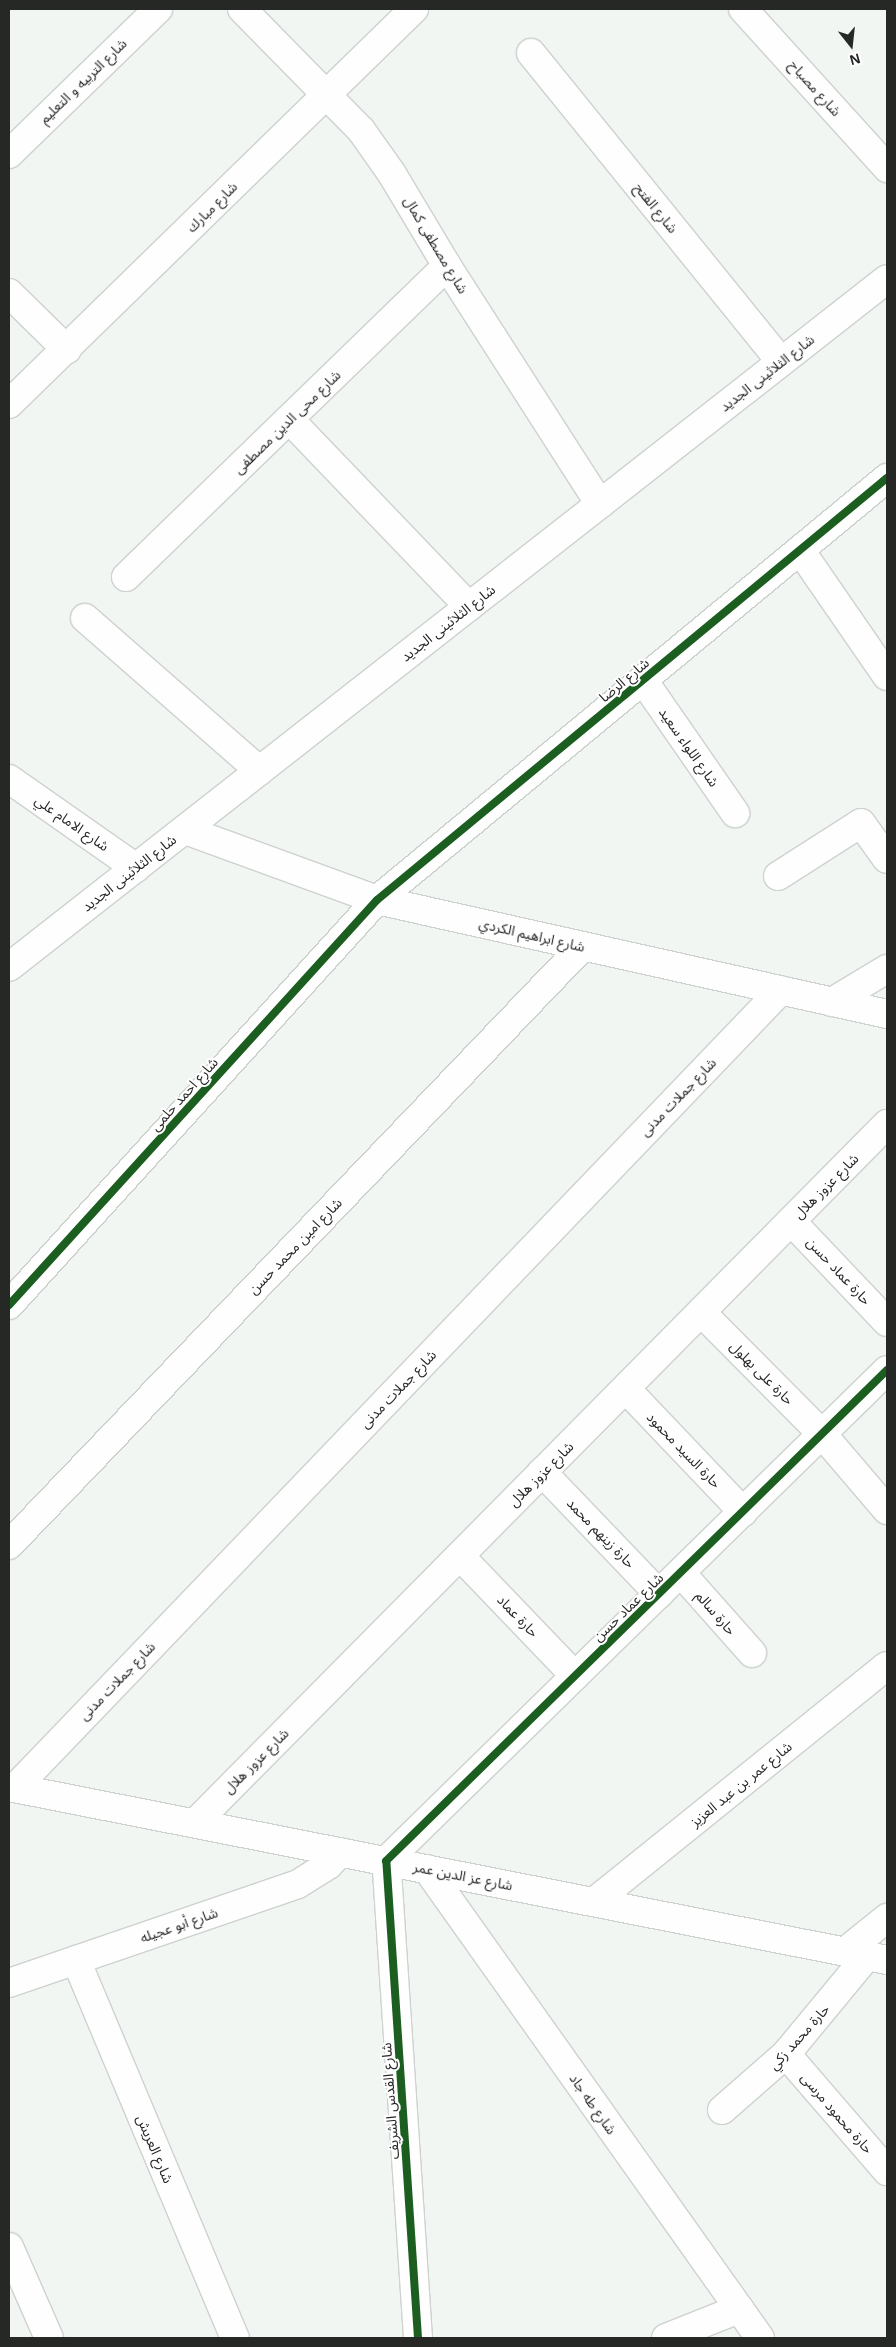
<!DOCTYPE html>
<meta charset="utf-8">
<style>
body{margin:0}
#map{position:relative;width:896px;height:2347px;overflow:hidden;background:#f1f6f3;font-family:Helvetica,"Noto Sans Arabic",sans-serif}
div>[style]{position:absolute}
.roads{filter:drop-shadow(1px 0 #ced2cf) drop-shadow(-1px 0 #ced2cf) drop-shadow(0 1px #ced2cf) drop-shadow(0 -1px #ced2cf)}
.minor>*{height:28px;margin:-14px;padding:0 14px;transform-origin:14px;border-radius:14px;background:#fdfefd}
.cycleway>*{height:8px;margin:-4px;padding:0 4px;transform-origin:4px;border-radius:4px;background:#1b5e20}
span{translate:-50% -50%;white-space:nowrap;text-align:center;line-height:1.15;-webkit-text-stroke:4px #fff;paint-order:stroke}
.street-label{font-size:14px;color:#262826}
.frame{position:absolute;inset:0;border:10px solid #262826;pointer-events:none}
.north{position:absolute;left:826px;top:20px;width:50px;height:50px;-webkit-text-stroke:4px #fff;paint-order:stroke;rotate:164deg;font-size:14px;font-weight:700;line-height:20px;text-align:center;color:#262826}
.north::after{content:'';display:block;margin:auto;width:18px;height:22px;background:#262826;clip-path:polygon(50% 0,100% 100%,50% 72%,0 100%)}
</style>
<div id="map">
<div class="roads">
<div class="minor">
<div style="left:242px;top:9px;width:170px;rotate:45.5deg"></div>
<div style="left:361px;top:130px;width:54px;rotate:54.8deg"></div>
<div style="left:392px;top:174px;width:107px;rotate:59.1deg"></div>
<div style="left:447px;top:266px;width:283px;rotate:57.3deg"></div>
<div style="left:743px;top:9px;width:215px;rotate:47.8deg"></div>
<div style="left:531px;top:53px;width:397px;rotate:51deg"></div>
<div style="left:9px;top:154px;width:208px;rotate:-44.2deg"></div>
<div style="left:9px;top:293px;width:81px;rotate:44.5deg"></div>
<div style="left:9px;top:404px;width:566px;rotate:-44.28deg"></div>
<div style="left:289px;top:419px;width:260px;rotate:46.2deg"></div>
<div style="left:800px;top:550px;width:153px;rotate:55.4deg"></div>
<div style="left:126px;top:577px;width:447px;rotate:-44.1deg"></div>
<div style="left:85px;top:618px;width:232px;rotate:41.2deg"></div>
<div style="left:643px;top:680px;width:162px;rotate:55.3deg"></div>
<div style="left:9px;top:779px;width:155px;rotate:35deg"></div>
<div style="left:185px;top:830px;width:204px;rotate:20deg"></div>
<div style="left:377px;top:900px;width:523px;rotate:12.6deg"></div>
<div style="left:778px;top:876px;width:98px;rotate:-32.6deg"></div>
<div style="left:861px;top:823px;width:44px;rotate:54.2deg"></div>
<div style="left:9px;top:967px;width:1115px;rotate:-38.08deg"></div>
<div style="left:832px;top:1002px;width:64px;rotate:-31deg"></div>
<div style="left:791px;top:1221px;width:139px;rotate:46.5deg"></div>
<div style="left:9px;top:1305px;width:547px;rotate:-47.74deg"></div>
<div style="left:377px;top:900px;width:662px;rotate:-39.61deg"></div>
<div style="left:701px;top:1312px;width:172px;rotate:45.2deg"></div>
<div style="left:822px;top:1434px;width:100px;rotate:49.5deg"></div>
<div style="left:626px;top:1389px;width:170px;rotate:46.4deg"></div>
<div style="left:542px;top:1472px;width:169px;rotate:46.2deg"></div>
<div style="left:9px;top:1545px;width:828px;rotate:-46.22deg"></div>
<div style="left:460px;top:1556px;width:166px;rotate:46.2deg"></div>
<div style="left:681px;top:1573px;width:107px;rotate:48.4deg"></div>
<div style="left:9px;top:1787px;width:895px;rotate:11.15deg"></div>
<div style="left:15px;top:1788px;width:1106px;rotate:-46.17deg"></div>
<div style="left:195px;top:1823px;width:984px;rotate:-45.29deg"></div>
<div style="left:427px;top:1869px;width:575px;rotate:54.62deg"></div>
<div style="left:594px;top:1902px;width:376px;rotate:-38.9deg"></div>
<div style="left:846px;top:1951px;width:53px;rotate:-38.8deg"></div>
<div style="left:76px;top:1960px;width:410px;rotate:67.2deg"></div>
<div style="left:9px;top:1983px;width:305px;rotate:-18.9deg"></div>
<div style="left:298px;top:1884px;width:36px;rotate:-32deg"></div>
<div style="left:328px;top:1865px;width:18px;rotate:-45deg"></div>
<div style="left:786px;top:2054px;width:155px;rotate:49.2deg"></div>
<div style="left:722px;top:2110px;width:85px;rotate:-41.2deg"></div>
<div style="left:786px;top:2054px;width:127px;rotate:-50.4deg"></div>
<div style="left:9px;top:2247px;width:99px;rotate:66.3deg"></div>
<div style="left:418px;top:2338px;width:478px;rotate:-93.8deg"></div>
<div style="left:386px;top:1861px;width:701px;rotate:-44.42deg"></div>
<div style="left:666px;top:2338px;width:79px;rotate:-21.7deg"></div>
</div>
</div>
<div class="cycleway">
<div style="left:9px;top:1305px;width:547px;rotate:-47.74deg"></div>
<div style="left:377px;top:900px;width:662px;rotate:-39.61deg"></div>
<div style="left:418px;top:2338px;width:478px;rotate:-93.8deg"></div>
<div style="left:386px;top:1861px;width:701px;rotate:-44.42deg"></div>
</div>
<div class="street-label">
<span style="left:83px;top:81px;rotate:-44deg">شارع التربيه و التعليم</span>
<span style="left:815px;top:88px;rotate:48deg">شارع مصباح</span>
<span style="left:212px;top:207px;rotate:-45deg">شارع مبارك</span>
<span style="left:656px;top:208px;rotate:51deg">شارع الفتح</span>
<span style="left:436px;top:245px;rotate:59deg">شارع مصطفى كمال</span>
<span style="left:767px;top:373px;rotate:-38deg">شارع الثلاثينى الجديد</span>
<span style="left:287px;top:422px;rotate:-44deg">شارع محى الدين مصطفى</span>
<span style="left:448px;top:623px;rotate:-38deg">شارع الثلاثينى الجديد</span>
<span style="left:624px;top:680px;rotate:-40deg">شارع الرضا</span>
<span style="left:689px;top:747px;rotate:55deg">شارع اللواء سعيد</span>
<span style="left:72px;top:823px;rotate:35deg">شارع الامام علي</span>
<span style="left:129px;top:873px;rotate:-38deg">شارع الثلاثينى الجديد</span>
<span style="left:532px;top:935px;rotate:13deg">شارع ابراهيم الكردي</span>
<span style="left:184px;top:1094px;rotate:-48deg">شارع احمد حلمى</span>
<span style="left:678px;top:1097px;rotate:-46deg">شارع جملات مدنى</span>
<span style="left:826px;top:1186px;rotate:-45deg">شارع عزوز هلال</span>
<span style="left:295px;top:1246px;rotate:-46deg">شارع امين محمد حسن</span>
<span style="left:839px;top:1271px;rotate:47deg">حارة عماد حسن</span>
<span style="left:762px;top:1373px;rotate:45deg">حارة على بهلول</span>
<span style="left:398px;top:1389px;rotate:-46deg">شارع جملات مدنى</span>
<span style="left:684px;top:1450px;rotate:46deg">حارة السيد محمود</span>
<span style="left:541px;top:1474px;rotate:-45deg">شارع عزوز هلال</span>
<span style="left:601px;top:1533px;rotate:46deg">حارة زينهم محمد</span>
<span style="left:628px;top:1607px;rotate:-44deg">شارع عماد حسن</span>
<span style="left:716px;top:1613px;rotate:49deg">حارة سالم</span>
<span style="left:518px;top:1616px;rotate:46deg">حارة عماد</span>
<span style="left:117px;top:1681px;rotate:-46deg">شارع جملات مدنى</span>
<span style="left:256px;top:1761px;rotate:-45deg">شارع عزوز هلال</span>
<span style="left:741px;top:1784px;rotate:-39deg">شارع عمر بن عبد العزيز</span>
<span style="left:463px;top:1876px;rotate:11deg">شارع عز الدين عمر</span>
<span style="left:179px;top:1925px;rotate:-19deg">شارع أبو عجيله</span>
<span style="left:799px;top:2037px;rotate:-48deg">حارة محمد زكي</span>
<span style="left:390px;top:2101px;rotate:-94deg">شارع القدس الشريف</span>
<span style="left:593px;top:2104px;rotate:55deg">شارع طه جاد</span>
<span style="left:837px;top:2113px;rotate:49deg">حارة محمود مرسى</span>
<span style="left:155px;top:2149px;rotate:67deg">شارع العريش</span>
</div>
<div class="frame"></div>
<div class="north">N</div>
</div>
